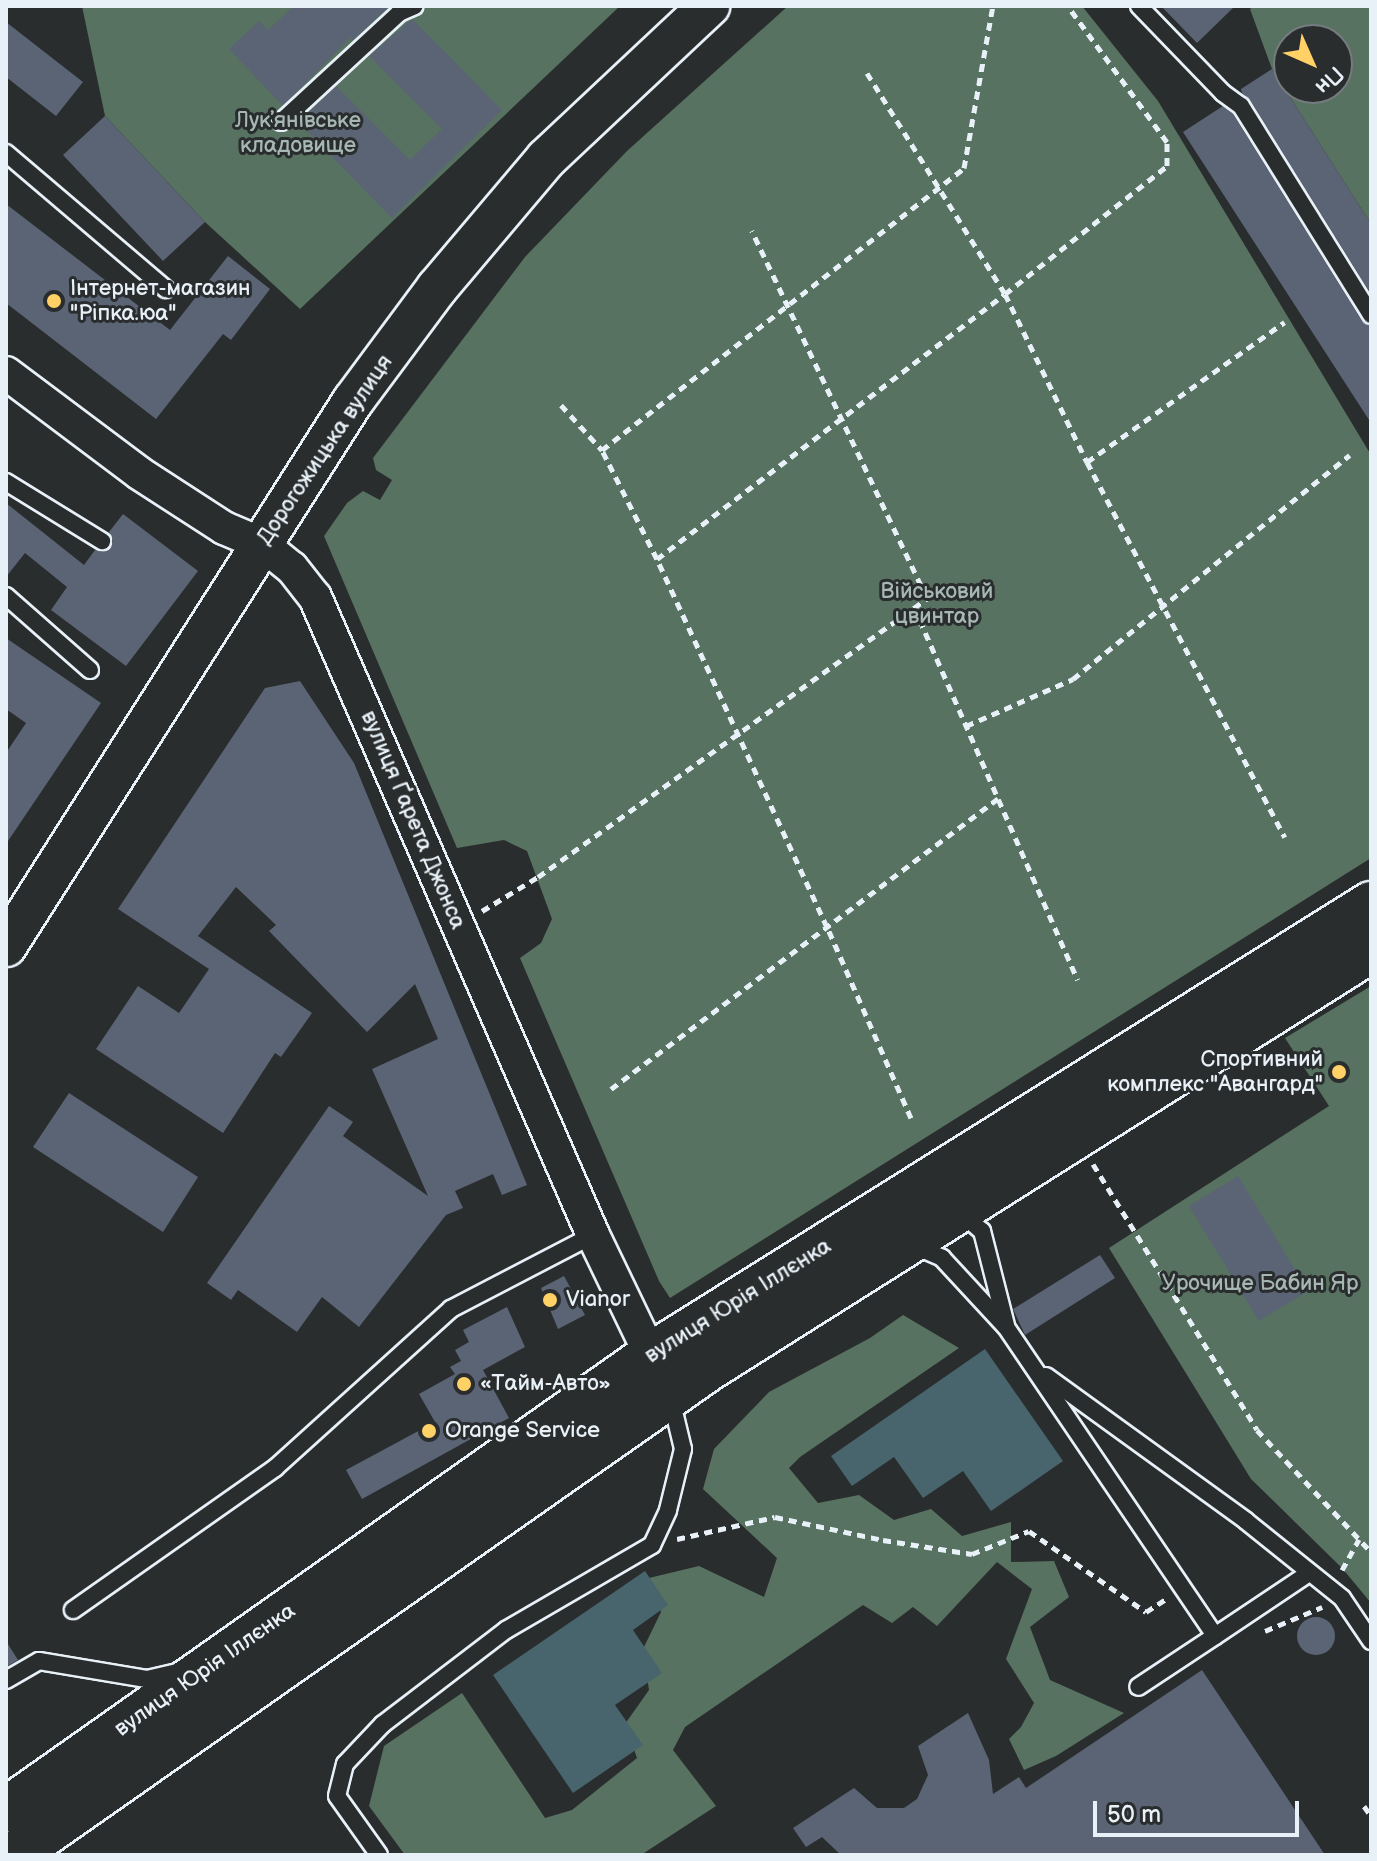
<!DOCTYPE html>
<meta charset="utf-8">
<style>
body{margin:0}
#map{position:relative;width:1377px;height:1861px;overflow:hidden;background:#2a2d2e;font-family:"Balsamiq Sans",sans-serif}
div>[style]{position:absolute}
.green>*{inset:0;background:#577260}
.water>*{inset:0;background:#48646d}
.building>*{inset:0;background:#5a6475}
.round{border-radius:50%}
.path>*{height:5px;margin-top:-2.5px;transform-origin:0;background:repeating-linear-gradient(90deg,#e8f1f8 0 8px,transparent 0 14px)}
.roads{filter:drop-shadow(2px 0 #e8f1f8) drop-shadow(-2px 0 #e8f1f8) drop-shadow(0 2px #e8f1f8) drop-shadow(0 -2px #e8f1f8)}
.service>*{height:16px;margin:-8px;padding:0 8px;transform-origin:8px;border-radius:8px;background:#2a2d2e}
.minor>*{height:32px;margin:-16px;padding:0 16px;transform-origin:16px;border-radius:16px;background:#2a2d2e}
.tertiary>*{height:40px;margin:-20px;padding:0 20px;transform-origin:20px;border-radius:20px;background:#2a2d2e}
.secondary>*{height:44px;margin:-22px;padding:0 22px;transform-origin:22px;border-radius:22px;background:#2a2d2e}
.dots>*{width:22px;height:22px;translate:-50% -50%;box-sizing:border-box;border:4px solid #2a2d2e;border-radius:50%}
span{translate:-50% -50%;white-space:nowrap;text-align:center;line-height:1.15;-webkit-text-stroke:6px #2a2d2e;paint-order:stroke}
.park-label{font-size:22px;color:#a7b8b4}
.poi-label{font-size:22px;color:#e8f1f8}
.left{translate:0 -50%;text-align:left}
.right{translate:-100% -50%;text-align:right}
.street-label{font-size:22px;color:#e8f1f8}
.frame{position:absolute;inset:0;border:8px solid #e8f1f8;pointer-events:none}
.north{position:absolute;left:1273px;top:24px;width:80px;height:80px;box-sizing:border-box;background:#2a2d2e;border:2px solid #767b7f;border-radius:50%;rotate:135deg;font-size:22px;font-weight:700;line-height:32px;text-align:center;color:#e8f1f8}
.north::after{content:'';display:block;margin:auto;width:28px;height:36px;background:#ffd166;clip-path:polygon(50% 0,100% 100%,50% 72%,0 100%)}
.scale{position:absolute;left:1093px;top:1801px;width:206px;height:36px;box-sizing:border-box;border:4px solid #e8f1f8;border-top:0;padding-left:10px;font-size:24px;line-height:28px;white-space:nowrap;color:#e8f1f8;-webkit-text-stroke:6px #2a2d2e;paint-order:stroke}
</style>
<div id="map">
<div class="green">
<div style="clip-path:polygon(82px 6px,620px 6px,300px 309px,205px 222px,105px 116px)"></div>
<div style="clip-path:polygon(788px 6px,1082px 6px,1158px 101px,1371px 455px,1371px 858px,670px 1298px,659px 1281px,520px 958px,541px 943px,552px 919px,527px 851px,504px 840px,457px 848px,324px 536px,347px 503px,363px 491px,380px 500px,392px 480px,376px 470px,373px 458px,525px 257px,627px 151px)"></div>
<div style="clip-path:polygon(evenodd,1253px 6px,1371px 6px,1371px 224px,1272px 69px,1250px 9px,1253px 6px,1289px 40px,1337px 40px,1337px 88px,1289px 88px,1289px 40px)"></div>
<div style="clip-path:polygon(1371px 986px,1371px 1603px,1342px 1568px,1251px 1479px,1109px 1248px,1329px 1106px,1285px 1038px)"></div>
<div style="clip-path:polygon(903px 1315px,959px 1348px,800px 1457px,789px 1468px,818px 1503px,859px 1495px,894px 1520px,931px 1509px,962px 1536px,1011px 1522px,1011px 1562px,1054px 1561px,1069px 1597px,1030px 1627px,1050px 1680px,1124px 1713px,1056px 1756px,1024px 1770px,1009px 1739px,1021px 1727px,1034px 1703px,1006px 1659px,1032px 1589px,997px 1562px,937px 1626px,913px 1607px,892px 1623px,863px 1605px,685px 1727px,673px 1750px,716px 1806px,641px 1855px,405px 1855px,369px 1806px,384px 1746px,462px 1693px,545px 1818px,572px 1810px,637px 1758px,625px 1724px,649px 1690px,643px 1649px,661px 1612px,649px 1578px,699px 1566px,764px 1597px,777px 1558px,703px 1489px,714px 1449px,769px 1392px,870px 1338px)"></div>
</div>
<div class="water">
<div style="clip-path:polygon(985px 1349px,1063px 1461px,991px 1511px,963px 1471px,923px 1498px,894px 1457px,852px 1486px,831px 1456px)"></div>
<div style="clip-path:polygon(645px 1571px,668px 1605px,633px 1630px,662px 1673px,615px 1705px,643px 1745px,573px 1793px,493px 1675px)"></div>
</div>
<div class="building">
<div style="clip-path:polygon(294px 6px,390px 6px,353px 40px,350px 38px,283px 106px,229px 49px,259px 21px,268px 30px)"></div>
<div style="clip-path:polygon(1161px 6px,1235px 6px,1197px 43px)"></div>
<div style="clip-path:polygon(412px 19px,502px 110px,392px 218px,298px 122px,336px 86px,410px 160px,442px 129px,369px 56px)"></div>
<div style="clip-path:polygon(6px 22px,83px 82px,56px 116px,6px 77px)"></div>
<div style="clip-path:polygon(1272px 69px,1371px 224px,1371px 294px,1250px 100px,1242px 93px,1241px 89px)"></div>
<div style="clip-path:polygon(1223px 106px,1233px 114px,1362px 321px,1371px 326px,1371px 423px,1183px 132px)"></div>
<div style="clip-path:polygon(105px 116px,205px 222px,163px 261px,63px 155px)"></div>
<div style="clip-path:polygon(6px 204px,170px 330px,228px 256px,270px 289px,231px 340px,223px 334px,156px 419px,6px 303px)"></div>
<div style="clip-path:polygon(6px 503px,84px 565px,95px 550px,102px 552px,111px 547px,113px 541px,109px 532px,123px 514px,198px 571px,126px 666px,51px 610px,67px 587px,25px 553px,6px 577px)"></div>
<div style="clip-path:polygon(6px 638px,101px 703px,6px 844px,6px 753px,26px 723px,6px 709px)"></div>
<div style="clip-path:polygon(300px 681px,354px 763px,527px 1185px,502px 1195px,493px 1174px,455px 1191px,463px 1208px,446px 1215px,359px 1327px,322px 1297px,297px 1332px,238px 1290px,231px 1300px,207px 1283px,329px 1106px,353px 1122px,343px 1136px,428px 1196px,372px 1069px,438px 1039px,415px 984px,367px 1032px,269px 931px,276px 925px,236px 887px,198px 936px,312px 1013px,281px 1057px,275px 1053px,223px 1133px,96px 1049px,138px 986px,179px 1013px,209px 969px,118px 909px,265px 688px)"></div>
<div style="clip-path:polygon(69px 1093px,198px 1177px,163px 1232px,33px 1147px)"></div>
<div style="clip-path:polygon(1238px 1176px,1308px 1291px,1259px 1321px,1189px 1206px)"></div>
<div style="clip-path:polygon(1100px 1255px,1115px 1278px,1025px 1335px,1013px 1309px)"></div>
<div style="clip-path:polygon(564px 1276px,585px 1315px,558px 1329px,541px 1288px)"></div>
<div style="clip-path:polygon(507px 1307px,525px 1347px,483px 1370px,509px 1418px,362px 1499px,346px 1470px,435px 1422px,419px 1394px,455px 1374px,450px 1367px,461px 1361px,455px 1350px,469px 1342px,463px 1330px)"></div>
<div class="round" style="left:1297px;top:1617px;width:38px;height:38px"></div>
<div style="clip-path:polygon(6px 1641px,18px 1660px,6px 1667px)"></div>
<div style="clip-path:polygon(1202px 1670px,1325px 1855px,841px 1855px,822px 1837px,806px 1847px,793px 1828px,854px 1788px,877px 1808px,904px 1808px,917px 1799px,928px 1775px,918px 1746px,968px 1713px,989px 1760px,993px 1794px,1019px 1777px,1026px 1788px)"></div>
</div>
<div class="path">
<div style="left:867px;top:73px;width:261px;rotate:58deg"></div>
<div style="left:1005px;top:294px;width:187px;rotate:64deg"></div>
<div style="left:1087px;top:462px;width:424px;rotate:62.2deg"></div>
<div style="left:561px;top:405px;width:61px;rotate:47.7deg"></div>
<div style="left:1087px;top:462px;width:242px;rotate:-35.3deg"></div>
<div style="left:657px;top:559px;width:437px;rotate:-37.3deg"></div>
<div style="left:1005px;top:294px;width:206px;rotate:-38.3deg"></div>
<div style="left:1167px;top:166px;width:24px;rotate:-90deg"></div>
<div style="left:1167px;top:142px;width:168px;rotate:-126.1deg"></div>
<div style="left:914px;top:607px;width:407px;rotate:66.3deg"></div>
<div style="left:966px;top:726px;width:117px;rotate:-23.7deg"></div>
<div style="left:1073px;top:679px;width:356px;rotate:-39deg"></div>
<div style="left:482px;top:911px;width:66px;rotate:-31.3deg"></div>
<div style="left:538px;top:877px;width:479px;rotate:-35.6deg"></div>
<div style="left:927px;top:598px;width:407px;rotate:-115.5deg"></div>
<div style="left:611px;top:1089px;width:484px;rotate:-36.9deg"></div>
<div style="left:911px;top:1118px;width:209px;rotate:-113.7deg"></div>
<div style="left:827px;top:927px;width:405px;rotate:-114.8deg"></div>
<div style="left:657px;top:559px;width:122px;rotate:-116.8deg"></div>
<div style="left:602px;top:450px;width:459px;rotate:-37.9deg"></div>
<div style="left:964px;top:168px;width:165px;rotate:-79.9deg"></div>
<div style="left:1093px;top:1164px;width:312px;rotate:58.3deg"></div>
<div style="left:1257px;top:1430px;width:167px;rotate:46.9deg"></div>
<div style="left:677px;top:1539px;width:100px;rotate:-12.7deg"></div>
<div style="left:775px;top:1517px;width:110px;rotate:12deg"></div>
<div style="left:883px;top:1540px;width:90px;rotate:8.9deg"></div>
<div style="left:972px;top:1554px;width:61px;rotate:-22deg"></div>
<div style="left:1029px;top:1531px;width:142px;rotate:34.7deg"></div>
<div style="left:1146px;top:1612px;width:24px;rotate:-33deg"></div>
<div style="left:1342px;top:1570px;width:35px;rotate:-61deg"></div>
<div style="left:1265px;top:1631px;width:62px;rotate:-22.8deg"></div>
<div style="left:1364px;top:1806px;width:12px;rotate:55deg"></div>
</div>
<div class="roads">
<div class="service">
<div style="left:1139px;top:6px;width:121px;rotate:46deg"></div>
<div style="left:1223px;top:93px;width:22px;rotate:36deg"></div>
<div style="left:1241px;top:106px;width:246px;rotate:58.1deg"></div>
<div style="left:281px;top:122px;width:161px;rotate:-42.7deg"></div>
<div style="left:399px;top:13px;width:17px;rotate:-24deg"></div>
<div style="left:6px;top:153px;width:210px;rotate:40.4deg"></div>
<div style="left:6px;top:482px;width:113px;rotate:31.6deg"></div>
<div style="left:6px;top:596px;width:112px;rotate:41.4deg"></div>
<div style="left:961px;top:1213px;width:28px;rotate:41deg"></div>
<div style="left:982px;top:1231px;width:97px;rotate:75.7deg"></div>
<div style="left:912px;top:1245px;width:33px;rotate:23deg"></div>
<div style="left:942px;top:1258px;width:94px;rotate:47.2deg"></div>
<div style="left:1006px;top:1327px;width:373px;rotate:55.9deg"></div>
<div style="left:1215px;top:1636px;width:92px;rotate:146.5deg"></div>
<div style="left:1046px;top:1376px;width:247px;rotate:35.9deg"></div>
<div style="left:1246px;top:1521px;width:123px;rotate:38.7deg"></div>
<div style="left:1342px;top:1598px;width:52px;rotate:56deg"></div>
<div style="left:73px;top:1610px;width:247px;rotate:-35.1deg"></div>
<div style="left:275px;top:1468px;width:237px;rotate:-42.1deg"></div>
<div style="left:451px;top:1309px;width:160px;rotate:-27.5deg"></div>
<div style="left:1215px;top:1636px;width:113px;rotate:-33.8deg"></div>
<div style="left:6px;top:1680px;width:38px;rotate:-30deg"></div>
<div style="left:39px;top:1661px;width:109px;rotate:9.5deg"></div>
<div style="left:147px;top:1679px;width:31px;rotate:-13deg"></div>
<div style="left:379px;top:1855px;width:72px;rotate:-125.4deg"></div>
<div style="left:337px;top:1796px;width:33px;rotate:-76deg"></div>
<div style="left:345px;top:1764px;width:55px;rotate:-46.5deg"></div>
<div style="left:383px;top:1724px;width:155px;rotate:-37.4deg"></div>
<div style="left:506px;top:1630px;width:169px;rotate:-30.2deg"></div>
<div style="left:652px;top:1545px;width:38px;rotate:-65deg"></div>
<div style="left:668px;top:1510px;width:63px;rotate:-76.2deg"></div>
<div style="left:683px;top:1449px;width:51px;rotate:-103.5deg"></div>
</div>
<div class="minor">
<div style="left:6px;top:373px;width:166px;rotate:36.9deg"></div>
<div style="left:139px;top:473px;width:101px;rotate:32.9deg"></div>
<div style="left:224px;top:528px;width:41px;rotate:22.8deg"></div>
<div style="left:262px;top:544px;width:38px;rotate:39deg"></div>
<div style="left:292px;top:568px;width:37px;rotate:52deg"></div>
<div style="left:315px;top:597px;width:696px;rotate:66.46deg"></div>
<div style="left:593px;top:1235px;width:152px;rotate:64.3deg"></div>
</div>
<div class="tertiary">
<div style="left:6px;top:946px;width:646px;rotate:-57.52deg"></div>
<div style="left:353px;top:401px;width:141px;rotate:-53.4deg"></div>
<div style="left:437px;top:288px;width:169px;rotate:-49.8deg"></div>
<div style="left:546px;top:159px;width:224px;rotate:-43.2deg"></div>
</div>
<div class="secondary">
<div style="left:6px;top:1810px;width:789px;rotate:-35.2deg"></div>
<div style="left:651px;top:1355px;width:850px;rotate:-32.06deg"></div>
<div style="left:14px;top:1855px;width:849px;rotate:-35.02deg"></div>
<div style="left:709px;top:1368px;width:783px;rotate:-32.27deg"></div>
</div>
</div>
<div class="dots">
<div style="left:54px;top:301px;background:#ffd166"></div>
<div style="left:1339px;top:1072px;background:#ffd166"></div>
<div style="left:550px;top:1300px;background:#ffd166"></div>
<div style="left:464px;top:1384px;background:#ffd166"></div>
<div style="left:429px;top:1431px;background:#ffd166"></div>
</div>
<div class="park-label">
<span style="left:298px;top:133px">Лукʼянівське<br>кладовище</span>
<span style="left:937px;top:604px">Військовий<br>цвинтар</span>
<span style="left:1260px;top:1284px">Урочище Бабин Яр</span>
</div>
<div class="poi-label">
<span class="left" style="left:70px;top:301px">Інтернет-магазин<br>"Ріпка.юа"</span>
<span class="right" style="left:1323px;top:1072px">Спортивний<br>комплекс "Авангард"</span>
<span class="left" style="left:566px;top:1300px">Vianor</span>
<span class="left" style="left:480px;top:1384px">«Тайм-Авто»</span>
<span class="left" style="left:445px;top:1431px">Orange Service</span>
</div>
<div class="street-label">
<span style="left:325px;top:450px;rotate:-56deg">Дорогожицька вулиця</span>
<span style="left:413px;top:820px;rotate:67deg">вулиця Ґарета Джонса</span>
<span style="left:738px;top:1301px;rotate:-32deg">вулиця Юрія Іллєнка</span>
<span style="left:205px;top:1670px;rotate:-35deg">вулиця Юрія Іллєнка</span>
</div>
<div class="frame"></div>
<div class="north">Пн</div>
<div class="scale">50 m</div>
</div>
